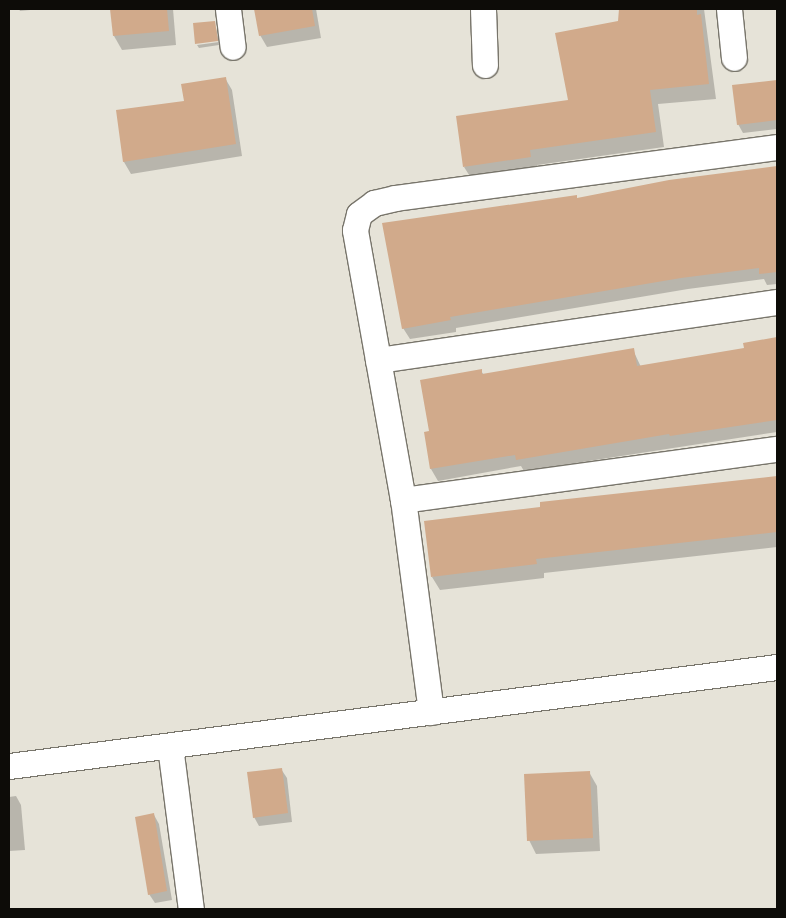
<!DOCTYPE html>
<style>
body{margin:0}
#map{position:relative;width:786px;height:918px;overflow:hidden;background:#e6e3d8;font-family:Lora,serif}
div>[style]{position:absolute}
.shadow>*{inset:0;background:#0003}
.building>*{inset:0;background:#d1aa8b}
.roads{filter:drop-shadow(1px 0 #78756b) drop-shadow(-1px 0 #78756b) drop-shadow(0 1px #78756b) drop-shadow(0 -1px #78756b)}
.minor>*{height:25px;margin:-12.5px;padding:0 12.5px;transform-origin:12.5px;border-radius:12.5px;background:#fff}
span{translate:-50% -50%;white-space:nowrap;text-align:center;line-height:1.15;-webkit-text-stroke:5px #e6e3d8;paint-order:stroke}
.frame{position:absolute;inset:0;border:10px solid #0d0c08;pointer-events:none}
</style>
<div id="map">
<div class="shadow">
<div style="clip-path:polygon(19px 9px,40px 9px,20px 11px)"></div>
<div style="clip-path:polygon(112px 9px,173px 9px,176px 45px,122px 50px,114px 36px)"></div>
<div style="clip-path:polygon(256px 9px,316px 9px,321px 38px,267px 47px,260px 35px)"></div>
<div style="clip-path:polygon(620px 9px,704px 9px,716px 99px,658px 104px,664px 147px,537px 165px,538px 172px,473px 181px,464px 167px,570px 101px,619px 22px)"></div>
<div style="clip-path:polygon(214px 22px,219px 40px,196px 42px)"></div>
<div style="clip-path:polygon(219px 42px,219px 45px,199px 48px,197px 45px)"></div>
<div style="clip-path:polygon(225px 78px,232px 90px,242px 156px,131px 174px,124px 162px,118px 111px,185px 103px)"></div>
<div style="clip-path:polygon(777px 81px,777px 129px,743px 133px,738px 124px,733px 86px)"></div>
<div style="clip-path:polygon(777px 168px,777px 284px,767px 285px,764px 279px,688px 289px,456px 328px,456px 332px,410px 339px,403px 328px,577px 199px,669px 181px)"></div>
<div style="clip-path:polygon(777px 338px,777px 432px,524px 471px,521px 466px,438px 481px,431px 469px,426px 433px,430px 432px,481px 371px,484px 375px,633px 350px,641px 367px,745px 349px,744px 344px)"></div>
<div style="clip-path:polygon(777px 477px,777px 547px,544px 573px,544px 578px,440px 590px,432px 577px,542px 508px,541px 503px)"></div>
<div style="clip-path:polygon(281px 769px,287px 778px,292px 822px,259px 826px,254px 817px)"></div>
<div style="clip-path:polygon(589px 772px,597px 786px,600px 851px,536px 854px,529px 840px)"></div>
<div style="clip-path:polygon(16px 796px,21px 805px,25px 850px,9px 851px,9px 797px)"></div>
<div style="clip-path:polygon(154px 815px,159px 824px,172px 900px,155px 903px,149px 894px)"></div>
</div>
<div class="building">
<div style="clip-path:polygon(110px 9px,167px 9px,169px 31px,113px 36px)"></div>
<div style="clip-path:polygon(254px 9px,312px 9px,315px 26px,259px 36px)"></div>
<div style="clip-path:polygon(619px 9px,697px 9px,697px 15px,701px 14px,709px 84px,650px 90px,656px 132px,530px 150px,531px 157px,463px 167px,456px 116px,568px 100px,555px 33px,618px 21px)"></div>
<div style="clip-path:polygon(215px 21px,218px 41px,195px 44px,193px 23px)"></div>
<div style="clip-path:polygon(226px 77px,236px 144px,123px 162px,116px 110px,184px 101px,181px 84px)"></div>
<div style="clip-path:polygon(777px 80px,777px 120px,737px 125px,732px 85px)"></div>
<div style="clip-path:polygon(777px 166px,777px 272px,759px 274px,759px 268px,681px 278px,450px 317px,451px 320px,402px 329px,382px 223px,577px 195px,577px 198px,669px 180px)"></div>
<div style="clip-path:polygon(777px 337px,777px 420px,670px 436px,669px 434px,516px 460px,515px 455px,430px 469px,424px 432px,429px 431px,420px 380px,482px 369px,482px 374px,634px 348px,637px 366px,744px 348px,743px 343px)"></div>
<div style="clip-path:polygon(777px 476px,777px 532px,536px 559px,537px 564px,431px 577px,424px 521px,540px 507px,540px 502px)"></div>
<div style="clip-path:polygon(282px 768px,288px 813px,253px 818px,247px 772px)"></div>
<div style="clip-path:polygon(590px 771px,593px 838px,527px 841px,524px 774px)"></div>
<div style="clip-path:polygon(154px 813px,167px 891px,148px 895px,135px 817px)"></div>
</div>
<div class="roads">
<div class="minor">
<div style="left:228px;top:9px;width:38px;rotate:83deg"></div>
<div style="left:483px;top:9px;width:56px;rotate:88deg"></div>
<div style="left:729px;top:9px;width:49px;rotate:84.2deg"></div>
<div style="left:378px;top:360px;width:403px;rotate:-8.3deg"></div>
<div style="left:403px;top:500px;width:377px;rotate:-7.8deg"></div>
<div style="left:431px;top:712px;width:214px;rotate:-97.5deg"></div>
<div style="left:403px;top:500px;width:274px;rotate:-100.1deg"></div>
<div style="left:355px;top:230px;width:16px;rotate:-76deg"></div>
<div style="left:359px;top:214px;width:19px;rotate:-36deg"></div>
<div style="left:374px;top:203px;width:22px;rotate:-13deg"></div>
<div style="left:395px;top:198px;width:385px;rotate:-7.6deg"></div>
<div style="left:170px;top:746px;width:164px;rotate:82.7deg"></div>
<div style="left:9px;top:766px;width:774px;rotate:-7.35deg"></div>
</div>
</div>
<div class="frame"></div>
</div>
